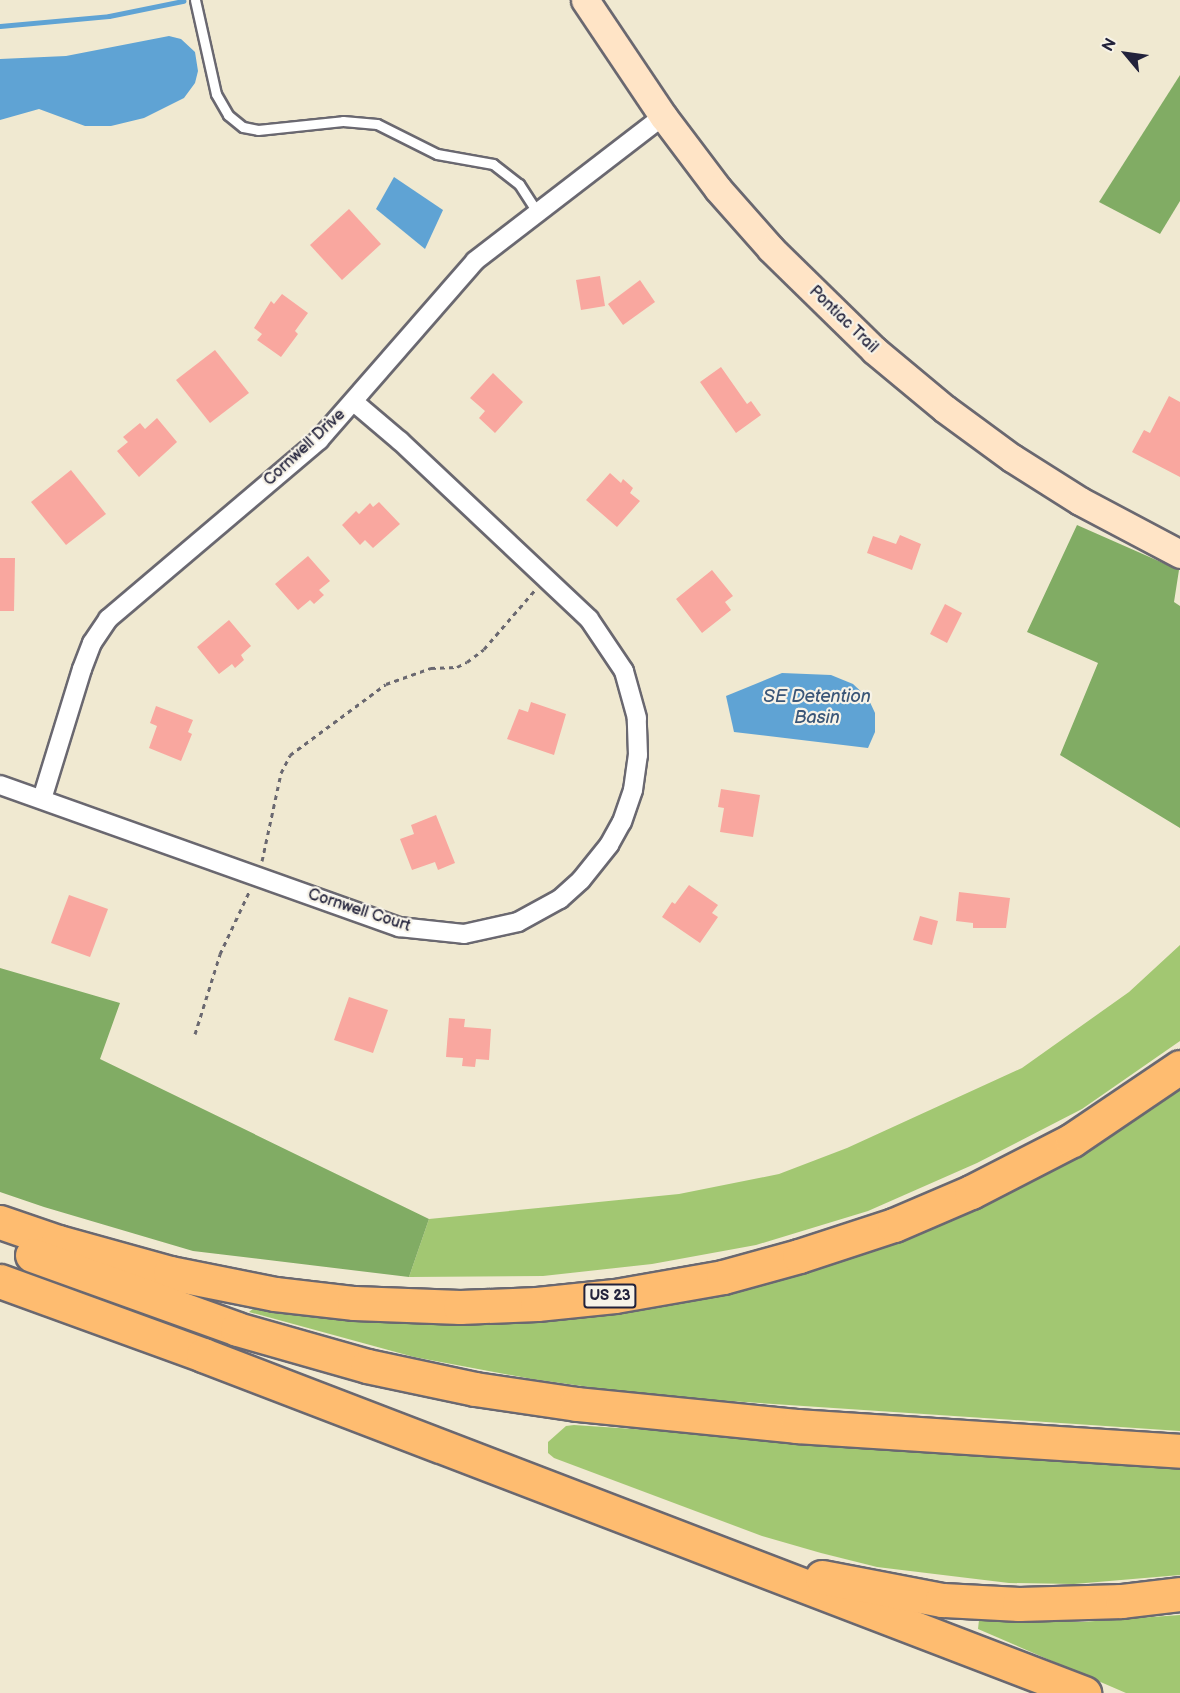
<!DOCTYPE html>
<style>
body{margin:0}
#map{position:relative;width:1180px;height:1693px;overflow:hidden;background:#f0e9d1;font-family:"Balsamiq Sans",sans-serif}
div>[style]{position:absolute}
.green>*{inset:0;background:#a2c772}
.forest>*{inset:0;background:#81ac64}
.water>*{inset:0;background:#5fa3d4}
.stream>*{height:5px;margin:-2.5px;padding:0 2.5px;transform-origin:2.5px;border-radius:2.5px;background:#5fa3d4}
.building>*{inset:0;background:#f9a79f}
.path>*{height:3px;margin-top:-1.5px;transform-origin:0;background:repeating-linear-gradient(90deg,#6a6870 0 4.5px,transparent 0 9px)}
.roads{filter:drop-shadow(2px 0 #6a6870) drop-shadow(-2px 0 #6a6870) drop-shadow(0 2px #6a6870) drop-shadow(0 -2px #6a6870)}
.lane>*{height:9px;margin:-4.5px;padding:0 4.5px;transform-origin:4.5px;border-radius:4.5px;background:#fff}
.street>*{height:18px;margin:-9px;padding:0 9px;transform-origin:9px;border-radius:9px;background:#fff}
.secondary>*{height:27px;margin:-13.5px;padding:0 13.5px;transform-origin:13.5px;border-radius:13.5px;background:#ffe4c6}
.highway>*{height:33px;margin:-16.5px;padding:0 16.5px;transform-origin:16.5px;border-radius:16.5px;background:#febc70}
span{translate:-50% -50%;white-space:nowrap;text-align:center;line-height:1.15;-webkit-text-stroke:4.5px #f7f3e8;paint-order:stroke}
.shield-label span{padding:2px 4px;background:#f7f3e8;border:2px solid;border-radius:4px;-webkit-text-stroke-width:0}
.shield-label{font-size:15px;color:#22223b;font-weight:700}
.street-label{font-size:16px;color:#22223b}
.water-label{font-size:18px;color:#3a5678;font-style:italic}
.north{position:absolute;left:1096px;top:24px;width:60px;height:60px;-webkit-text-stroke:4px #f7f3e8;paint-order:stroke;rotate:299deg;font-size:16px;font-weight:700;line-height:24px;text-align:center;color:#22223b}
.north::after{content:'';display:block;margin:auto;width:21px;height:27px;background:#22223b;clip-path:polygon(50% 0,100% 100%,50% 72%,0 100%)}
</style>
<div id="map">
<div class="green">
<div style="clip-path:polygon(1180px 945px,1180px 1041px,1082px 1109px,977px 1163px,868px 1211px,756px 1245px,652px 1264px,543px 1276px,409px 1277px,429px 1219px,679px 1194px,779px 1174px,847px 1148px,1022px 1068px,1129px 992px)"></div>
<div style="clip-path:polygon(1180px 1087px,1180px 1431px,653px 1396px,532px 1379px,414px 1357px,249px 1312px,254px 1308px,304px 1313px,575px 1316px,651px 1307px,770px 1282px,840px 1261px,916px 1233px,994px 1199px,1090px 1147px)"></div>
<div style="clip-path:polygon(574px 1425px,1180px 1466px,1180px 1575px,1074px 1584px,1009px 1583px,877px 1567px,821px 1553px,762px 1536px,554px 1458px,548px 1453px,548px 1442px,566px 1426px)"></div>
<div style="clip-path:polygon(1180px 1615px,1180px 1693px,1126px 1693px,978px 1629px,979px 1620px,1081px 1622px)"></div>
</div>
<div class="forest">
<div style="clip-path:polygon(1180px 75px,1180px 201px,1160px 234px,1099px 202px)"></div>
<div style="clip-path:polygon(1077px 525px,1179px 570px,1174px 602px,1180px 606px,1180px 828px,1060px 755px,1098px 663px,1027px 632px)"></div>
<div style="clip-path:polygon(0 968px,120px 1003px,100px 1059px,429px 1219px,409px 1277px,193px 1251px,44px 1207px,0 1192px)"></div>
</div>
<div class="water">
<div style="clip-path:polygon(169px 36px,181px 39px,195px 52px,198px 71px,195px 83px,184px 98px,144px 118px,111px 126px,85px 126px,39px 109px,0 120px,0 59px,66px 56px)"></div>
<div style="clip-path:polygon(394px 177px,443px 210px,425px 249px,376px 209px)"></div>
<div style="clip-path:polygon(782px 673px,831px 675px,853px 684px,868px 698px,875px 713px,875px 732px,868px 748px,734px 732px,726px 696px)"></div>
</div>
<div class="stream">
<div style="left:0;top:26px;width:109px;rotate:-5.2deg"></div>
<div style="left:109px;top:16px;width:76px;rotate:-11.5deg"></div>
</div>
<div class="building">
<div style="clip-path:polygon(349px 209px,381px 244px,342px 280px,310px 245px)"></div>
<div style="clip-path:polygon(600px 276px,605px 306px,581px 310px,576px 280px)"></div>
<div style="clip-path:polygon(640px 280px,655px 302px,623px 325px,608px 304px)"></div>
<div style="clip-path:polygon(282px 294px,308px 313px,295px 331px,298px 334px,281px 357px,257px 340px,262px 334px,254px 328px,271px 301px,274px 304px)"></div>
<div style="clip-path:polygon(215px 350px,249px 393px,210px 423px,176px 380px)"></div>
<div style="clip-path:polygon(721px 367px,747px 404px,751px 401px,761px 415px,736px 433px,700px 382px)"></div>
<div style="clip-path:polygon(493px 373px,523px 402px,495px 433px,479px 418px,485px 411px,470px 398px)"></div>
<div style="clip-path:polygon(1169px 396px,1180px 402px,1180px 477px,1132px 452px,1144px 430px,1150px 433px)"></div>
<div style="clip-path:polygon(157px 418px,177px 442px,139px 477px,117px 451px,128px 442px,123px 437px,140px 423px,145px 429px)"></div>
<div style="clip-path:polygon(71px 470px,106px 514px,66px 545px,31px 502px)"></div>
<div style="clip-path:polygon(610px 473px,621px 483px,623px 479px,633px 488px,630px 493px,640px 501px,617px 527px,586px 500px)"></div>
<div style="clip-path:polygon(379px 502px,400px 524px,373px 548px,365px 540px,360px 545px,342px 525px,356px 511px,359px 514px,370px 503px,373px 507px)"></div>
<div style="clip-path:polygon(900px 535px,921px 544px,912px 570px,867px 553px,873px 536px,896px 544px)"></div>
<div style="clip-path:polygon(308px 556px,330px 581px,319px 590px,324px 595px,314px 604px,310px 600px,298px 610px,275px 584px)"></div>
<div style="clip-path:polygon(0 558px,15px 558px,14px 611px,0 611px)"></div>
<div style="clip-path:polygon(712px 570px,733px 596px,725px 602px,731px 610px,702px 633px,676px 599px)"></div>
<div style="clip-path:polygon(945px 604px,962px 613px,947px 643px,930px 634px)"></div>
<div style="clip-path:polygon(229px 620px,251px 646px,241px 655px,244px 660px,235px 668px,232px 664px,219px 674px,197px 647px)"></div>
<div style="clip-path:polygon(531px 702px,566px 714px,554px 755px,507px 739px,519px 709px,528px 712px)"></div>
<div style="clip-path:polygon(156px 706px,193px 720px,188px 732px,192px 734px,181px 761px,149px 748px,157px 726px,150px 723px)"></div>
<div style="clip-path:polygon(721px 789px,760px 795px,753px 837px,720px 832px,724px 808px,718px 807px)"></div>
<div style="clip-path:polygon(436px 815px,455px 863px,438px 870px,435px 862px,412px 870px,400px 839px,414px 834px,411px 825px)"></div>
<div style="clip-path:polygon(689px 885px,718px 905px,712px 913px,718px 917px,700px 943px,662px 917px,672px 902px,675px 904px)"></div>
<div style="clip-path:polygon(959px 892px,1010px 898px,1006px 928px,973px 928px,973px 923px,956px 921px)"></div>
<div style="clip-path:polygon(69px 895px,108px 909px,90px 957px,51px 943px)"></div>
<div style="clip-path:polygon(920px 916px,938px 921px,932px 945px,913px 940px)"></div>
<div style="clip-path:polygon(349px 997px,388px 1010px,373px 1053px,334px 1040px)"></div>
<div style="clip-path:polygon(449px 1018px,465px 1019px,464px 1027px,491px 1029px,489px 1060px,476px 1059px,475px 1067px,462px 1066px,463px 1058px,446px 1057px)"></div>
</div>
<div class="path">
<div style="left:262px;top:861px;width:90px;rotate:-77.8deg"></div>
<div style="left:281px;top:773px;width:20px;rotate:-63deg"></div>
<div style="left:290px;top:755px;width:119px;rotate:-36.5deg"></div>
<div style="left:386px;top:684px;width:48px;rotate:-19.6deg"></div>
<div style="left:431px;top:668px;width:26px;rotate:-2deg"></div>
<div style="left:457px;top:667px;width:11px;rotate:-27deg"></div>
<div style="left:467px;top:662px;width:21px;rotate:-37deg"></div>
<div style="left:484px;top:649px;width:77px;rotate:-49.2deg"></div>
<div style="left:195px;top:1034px;width:84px;rotate:-72.6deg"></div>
<div style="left:220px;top:954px;width:68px;rotate:-64.9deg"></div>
</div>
<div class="roads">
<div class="lane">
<div style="left:195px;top:0;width:96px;rotate:77.4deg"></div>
<div style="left:216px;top:94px;width:24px;rotate:60deg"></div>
<div style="left:228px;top:115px;width:19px;rotate:39deg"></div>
<div style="left:243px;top:127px;width:15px;rotate:11deg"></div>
<div style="left:258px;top:130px;width:85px;rotate:-6deg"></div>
<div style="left:343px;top:121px;width:34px;rotate:5deg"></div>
<div style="left:377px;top:124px;width:67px;rotate:26.6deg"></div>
<div style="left:437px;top:154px;width:57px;rotate:10.1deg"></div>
<div style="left:493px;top:164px;width:33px;rotate:38deg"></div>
<div style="left:519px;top:184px;width:33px;rotate:57deg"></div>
</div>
<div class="street">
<div style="left:0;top:785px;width:424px;rotate:19.6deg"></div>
<div style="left:399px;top:927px;width:65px;rotate:6.1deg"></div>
<div style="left:464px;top:934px;width:55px;rotate:-12.5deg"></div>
<div style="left:518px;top:922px;width:48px;rotate:-28.7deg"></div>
<div style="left:560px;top:899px;width:28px;rotate:-42deg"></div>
<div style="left:581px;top:880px;width:45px;rotate:-51.3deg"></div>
<div style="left:609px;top:845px;width:26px;rotate:-61deg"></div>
<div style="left:622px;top:822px;width:34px;rotate:-71deg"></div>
<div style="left:633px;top:790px;width:35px;rotate:-82deg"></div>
<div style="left:638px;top:755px;width:37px;rotate:-92deg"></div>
<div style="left:637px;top:718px;width:49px;rotate:-105.5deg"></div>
<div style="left:624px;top:671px;width:63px;rotate:-123.9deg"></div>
<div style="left:589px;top:619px;width:260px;rotate:-136.7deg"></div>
<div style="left:400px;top:441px;width:60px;rotate:-139.7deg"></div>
<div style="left:42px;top:799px;width:136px;rotate:-72.9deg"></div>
<div style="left:82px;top:669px;width:28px;rotate:-69deg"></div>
<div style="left:92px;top:643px;width:29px;rotate:-56deg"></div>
<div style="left:108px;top:619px;width:277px;rotate:-40.3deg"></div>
<div style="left:319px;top:440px;width:237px;rotate:-48.9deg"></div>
<div style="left:475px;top:261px;width:237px;rotate:-37.6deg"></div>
</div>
<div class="secondary">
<div style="left:585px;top:0;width:140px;rotate:56.1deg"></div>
<div style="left:663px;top:116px;width:91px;rotate:53deg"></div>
<div style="left:718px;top:189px;width:80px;rotate:48.5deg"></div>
<div style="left:771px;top:249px;width:144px;rotate:44.4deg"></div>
<div style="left:874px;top:350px;width:92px;rotate:39.7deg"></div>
<div style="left:945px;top:409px;width:83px;rotate:36.2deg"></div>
<div style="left:1012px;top:458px;width:80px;rotate:32.3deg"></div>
<div style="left:1080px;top:501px;width:113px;rotate:27.9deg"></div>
</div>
<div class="highway">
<div style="left:0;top:1222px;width:61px;rotate:19deg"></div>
<div style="left:58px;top:1242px;width:116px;rotate:15.5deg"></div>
<div style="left:170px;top:1273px;width:107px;rotate:11.3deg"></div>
<div style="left:275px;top:1294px;width:80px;rotate:6.5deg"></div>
<div style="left:354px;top:1303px;width:106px;rotate:2.2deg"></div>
<div style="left:460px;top:1307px;width:77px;rotate:-2.2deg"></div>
<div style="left:537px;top:1304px;width:78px;rotate:-5.9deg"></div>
<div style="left:615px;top:1296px;width:110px;rotate:-10deg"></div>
<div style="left:723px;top:1277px;width:79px;rotate:-15.4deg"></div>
<div style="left:799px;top:1256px;width:100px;rotate:-18.1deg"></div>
<div style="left:894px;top:1225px;width:84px;rotate:-23.2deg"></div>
<div style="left:971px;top:1192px;width:114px;rotate:-27.2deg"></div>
<div style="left:1072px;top:1140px;width:130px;rotate:-34.1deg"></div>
<div style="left:32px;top:1255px;width:218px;rotate:19.8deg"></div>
<div style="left:237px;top:1329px;width:135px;rotate:15.9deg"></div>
<div style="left:367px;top:1366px;width:110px;rotate:12deg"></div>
<div style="left:475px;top:1389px;width:103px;rotate:8.4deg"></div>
<div style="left:577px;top:1404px;width:221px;rotate:5.7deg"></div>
<div style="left:797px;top:1426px;width:384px;rotate:3.7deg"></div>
<div style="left:0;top:1281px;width:216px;rotate:20deg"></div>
<div style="left:203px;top:1355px;width:944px;rotate:20.99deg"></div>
<div style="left:822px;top:1577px;width:122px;rotate:10.9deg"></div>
<div style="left:942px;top:1600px;width:77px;rotate:3deg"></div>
<div style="left:1019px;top:1604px;width:103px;rotate:-1.7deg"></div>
<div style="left:1122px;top:1601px;width:58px;rotate:-6.9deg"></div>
</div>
</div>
<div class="shield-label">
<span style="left:610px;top:1296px">US 23</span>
</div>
<div class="street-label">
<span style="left:843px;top:320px;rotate:44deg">Pontiac Trail</span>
<span style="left:305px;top:448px;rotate:-43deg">Cornwell Drive</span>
<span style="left:359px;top:911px;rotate:18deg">Cornwell Court</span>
</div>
<div class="water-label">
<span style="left:817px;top:708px">SE Detention<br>Basin</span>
</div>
<div class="north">N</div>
</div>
